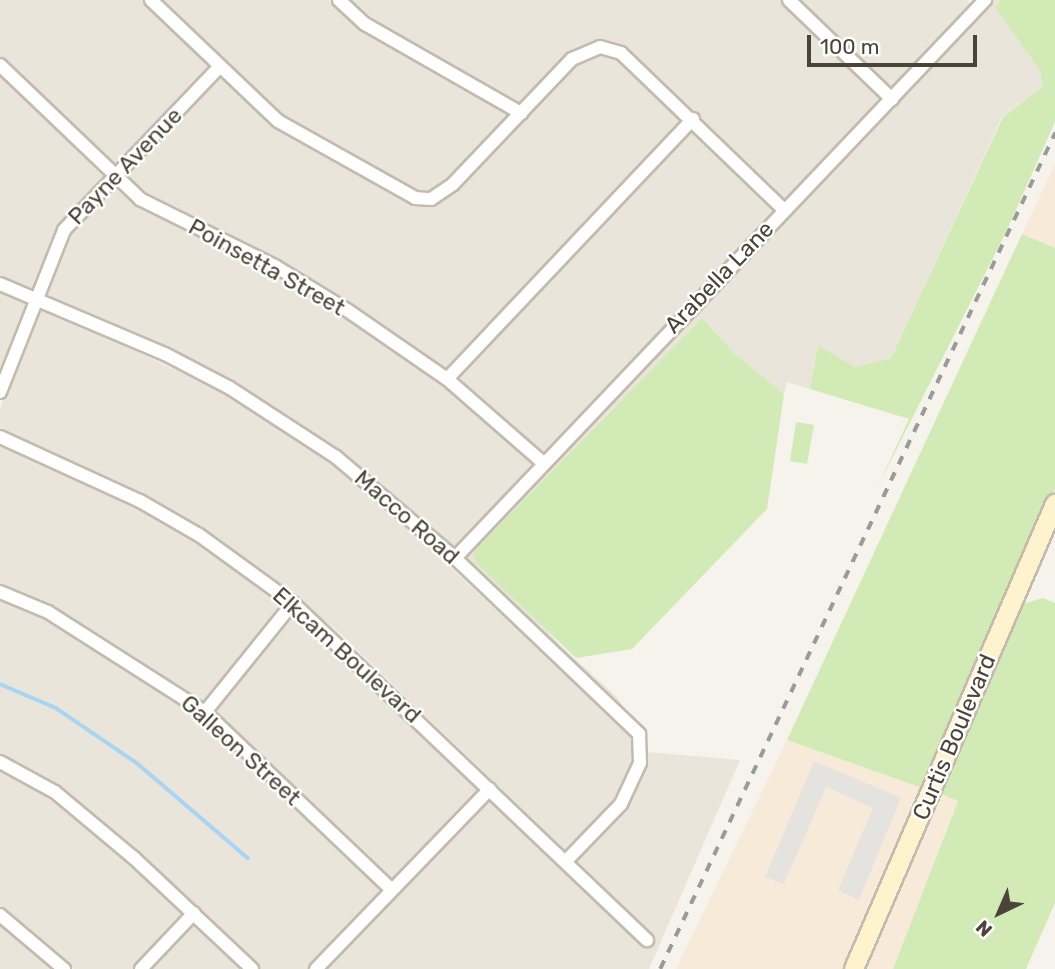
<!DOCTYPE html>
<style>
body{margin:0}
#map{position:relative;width:1055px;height:969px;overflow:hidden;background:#f6f3ec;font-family:Rubik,sans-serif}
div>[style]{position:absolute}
.residential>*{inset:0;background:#eae5da}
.commercial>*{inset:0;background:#f7ead8}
.green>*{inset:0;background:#d2eab5}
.parking>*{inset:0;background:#e5e3e0}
.stream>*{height:3.5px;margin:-1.75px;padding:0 1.75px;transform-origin:1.75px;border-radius:1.75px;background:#a9d4f2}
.roads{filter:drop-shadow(2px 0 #c2bbae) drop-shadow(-2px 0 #c2bbae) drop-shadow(0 2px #c2bbae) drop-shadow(0 -2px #c2bbae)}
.street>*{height:12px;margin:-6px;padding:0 6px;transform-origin:6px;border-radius:6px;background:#fff}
.secondary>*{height:18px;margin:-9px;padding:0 9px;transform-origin:9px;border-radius:9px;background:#fff3cd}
.rail>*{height:3.5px;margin-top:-1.75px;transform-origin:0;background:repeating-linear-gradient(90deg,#9a9a9a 0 9px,transparent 0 18px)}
span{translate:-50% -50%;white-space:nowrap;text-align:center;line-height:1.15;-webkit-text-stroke:5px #fff;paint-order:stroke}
.street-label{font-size:23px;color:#4b4439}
.north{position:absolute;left:964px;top:878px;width:70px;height:70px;-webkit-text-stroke:5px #fff;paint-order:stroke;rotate:224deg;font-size:19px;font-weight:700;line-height:28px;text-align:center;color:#4b4439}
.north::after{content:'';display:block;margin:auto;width:24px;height:32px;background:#4b4439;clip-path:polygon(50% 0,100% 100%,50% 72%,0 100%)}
.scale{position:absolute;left:807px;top:35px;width:170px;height:32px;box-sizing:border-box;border:4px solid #4b4439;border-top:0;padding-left:9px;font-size:21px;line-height:24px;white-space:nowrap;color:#4b4439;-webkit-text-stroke:5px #fff;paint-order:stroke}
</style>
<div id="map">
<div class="residential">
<div style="clip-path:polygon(0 0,141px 0,211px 68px,116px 167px,0 55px)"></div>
<div style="clip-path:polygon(160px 0,330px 0,360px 29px,512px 115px,449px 180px,429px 193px,417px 192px,282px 116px)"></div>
<div style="clip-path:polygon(349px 0,780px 0,883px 100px,784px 201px,693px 110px,615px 43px,596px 40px,569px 54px,521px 105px,369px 19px)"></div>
<div style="clip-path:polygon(799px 0,967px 0,972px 5px,892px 90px)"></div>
<div style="clip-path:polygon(994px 0,1001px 0,995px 7px,1040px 71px,1043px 86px,1002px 117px,891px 358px,855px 367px,818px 346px,810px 389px,787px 382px,784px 394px,735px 354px,702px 318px,474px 551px,562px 647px,617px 697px,625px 711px,464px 557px)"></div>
<div style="clip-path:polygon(600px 53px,617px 58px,684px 120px,446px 371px,351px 305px,278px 260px,144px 194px,125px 175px,219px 76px,284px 133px,405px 202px,428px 207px,457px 188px,576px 64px)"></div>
<div style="clip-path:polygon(0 74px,107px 176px,60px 226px,34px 290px,0 277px)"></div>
<div style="clip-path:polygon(692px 128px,775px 210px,542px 454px,455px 378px)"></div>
<div style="clip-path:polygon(116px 185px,136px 205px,271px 271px,343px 315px,442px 384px,533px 463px,455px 549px,381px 484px,296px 421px,168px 348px,45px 295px,69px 233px)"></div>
<div style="clip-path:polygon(0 291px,29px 302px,0 376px)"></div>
<div style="clip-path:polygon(40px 307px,226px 393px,288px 431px,372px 494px,633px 738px,634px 762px,616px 801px,567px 852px,335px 629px,256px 566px,143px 495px,0 430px,0 408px)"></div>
<div style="clip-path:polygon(0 444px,137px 506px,195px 540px,285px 604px,204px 704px,51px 606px,0 585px)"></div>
<div style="clip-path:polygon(0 599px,45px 618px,201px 717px,384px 890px,308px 969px,261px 969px,139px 853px,58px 787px,0 754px)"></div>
<div style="clip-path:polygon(294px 612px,482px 790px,393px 881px,213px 711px)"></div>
<div style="clip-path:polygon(647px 752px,740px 760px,649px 969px,324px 969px,490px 798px,647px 948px,655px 939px,575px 861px,626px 807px,638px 786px)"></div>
<div style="clip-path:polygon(0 769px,51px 798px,185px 914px,133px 969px,74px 969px,0 906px)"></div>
<div style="clip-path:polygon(193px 922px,242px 969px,148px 969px)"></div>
<div style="clip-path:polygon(0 923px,55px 969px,0 969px)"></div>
</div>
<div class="commercial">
<div style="clip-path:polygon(1055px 164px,1055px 248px,1022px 234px)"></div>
<div style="clip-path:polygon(787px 740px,925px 789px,847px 969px,676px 969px)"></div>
<div style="clip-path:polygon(937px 792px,958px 800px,893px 969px,860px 969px)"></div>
</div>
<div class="green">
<div style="clip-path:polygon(1001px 0,1055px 0,1055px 122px,1006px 232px,876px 490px,909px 419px,810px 389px,818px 345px,855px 367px,891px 358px,1003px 117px,1043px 86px,1040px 71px,995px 7px)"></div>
<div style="clip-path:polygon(1022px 234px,1055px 248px,1055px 489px,925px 789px,787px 740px)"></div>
<div style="clip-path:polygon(702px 318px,735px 354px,784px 394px,767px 509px,632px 649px,576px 658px,475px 562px,474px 551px)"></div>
<div style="clip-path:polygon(796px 422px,814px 425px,807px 464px,790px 461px)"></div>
<div style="clip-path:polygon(1043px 598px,1055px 603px,1055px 903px,1026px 969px,893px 969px,958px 801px,937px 792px,1017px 606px)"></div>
</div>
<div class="parking">
<div style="clip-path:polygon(814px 761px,901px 798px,859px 900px,838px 890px,873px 808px,826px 787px,784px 884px,765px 877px)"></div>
</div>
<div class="stream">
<div style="left:0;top:684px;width:61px;rotate:23.2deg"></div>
<div style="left:56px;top:708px;width:98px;rotate:34.2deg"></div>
<div style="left:137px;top:763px;width:146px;rotate:40.6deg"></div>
</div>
<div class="roads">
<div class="street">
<div style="left:151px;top:0;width:175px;rotate:43.6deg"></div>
<div style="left:278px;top:121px;width:157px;rotate:29.3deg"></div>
<div style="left:415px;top:198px;width:16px;rotate:4deg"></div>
<div style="left:431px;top:199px;width:27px;rotate:-34deg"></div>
<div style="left:453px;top:184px;width:173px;rotate:-46.4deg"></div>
<div style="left:572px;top:59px;width:30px;rotate:-23deg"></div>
<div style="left:600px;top:47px;width:22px;rotate:16deg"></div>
<div style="left:621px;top:53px;width:226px;rotate:43.9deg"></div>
<div style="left:339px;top:0;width:35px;rotate:43deg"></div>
<div style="left:365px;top:24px;width:180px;rotate:29.7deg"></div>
<div style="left:789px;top:0;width:143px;rotate:43.9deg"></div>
<div style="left:0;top:65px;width:194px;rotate:43.7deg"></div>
<div style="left:140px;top:199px;width:151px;rotate:26.4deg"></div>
<div style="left:275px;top:266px;width:84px;rotate:31.4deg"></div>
<div style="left:347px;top:310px;width:121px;rotate:34.6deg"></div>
<div style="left:447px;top:379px;width:126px;rotate:41.1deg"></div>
<div style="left:0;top:284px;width:179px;rotate:23deg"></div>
<div style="left:165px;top:354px;width:73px;rotate:27.6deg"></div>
<div style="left:230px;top:388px;width:126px;rotate:33.1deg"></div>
<div style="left:336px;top:457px;width:156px;rotate:40.3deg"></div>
<div style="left:455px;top:558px;width:255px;rotate:43.7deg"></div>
<div style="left:639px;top:734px;width:29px;rotate:88deg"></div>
<div style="left:640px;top:763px;width:45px;rotate:114.9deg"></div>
<div style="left:621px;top:804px;width:79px;rotate:134deg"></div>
<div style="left:447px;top:379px;width:358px;rotate:-46.6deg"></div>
<div style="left:0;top:392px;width:174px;rotate:-68.4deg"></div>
<div style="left:64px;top:230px;width:225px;rotate:-46.4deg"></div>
<div style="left:0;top:437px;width:154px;rotate:24.6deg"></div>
<div style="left:140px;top:501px;width:68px;rotate:30deg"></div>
<div style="left:199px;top:535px;width:116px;rotate:35.9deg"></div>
<div style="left:293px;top:603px;width:489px;rotate:43.6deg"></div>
<div style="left:455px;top:558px;width:770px;rotate:-46.47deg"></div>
<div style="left:0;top:592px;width:52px;rotate:22.6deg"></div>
<div style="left:48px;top:612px;width:186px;rotate:32.5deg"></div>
<div style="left:205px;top:712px;width:258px;rotate:43.6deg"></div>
<div style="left:205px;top:712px;width:140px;rotate:-51.1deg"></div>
<div style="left:0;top:762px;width:63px;rotate:28.6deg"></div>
<div style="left:55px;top:792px;width:103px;rotate:39.9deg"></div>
<div style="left:134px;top:858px;width:162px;rotate:43.2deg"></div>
<div style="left:0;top:915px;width:84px;rotate:40.2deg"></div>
<div style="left:141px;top:969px;width:77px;rotate:-46.6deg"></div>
<div style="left:316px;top:969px;width:250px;rotate:-46deg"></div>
</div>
<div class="secondary">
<div style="left:854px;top:969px;width:507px;rotate:-66.62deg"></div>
</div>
</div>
<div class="rail">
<div style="left:660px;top:969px;width:925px;rotate:-64.71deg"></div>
</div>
<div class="street-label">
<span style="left:125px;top:166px;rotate:-46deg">Payne Avenue</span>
<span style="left:267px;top:267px;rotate:29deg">Poinsetta Street</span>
<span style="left:719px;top:277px;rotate:-46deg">Arabella Lane</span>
<span style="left:407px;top:517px;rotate:41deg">Macco Road</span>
<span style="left:347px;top:655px;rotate:42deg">Elkcam Boulevard</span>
<span style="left:954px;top:737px;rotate:-67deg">Curtis Boulevard</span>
<span style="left:241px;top:750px;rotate:42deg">Galleon Street</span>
</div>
<div class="north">N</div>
<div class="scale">100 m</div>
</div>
